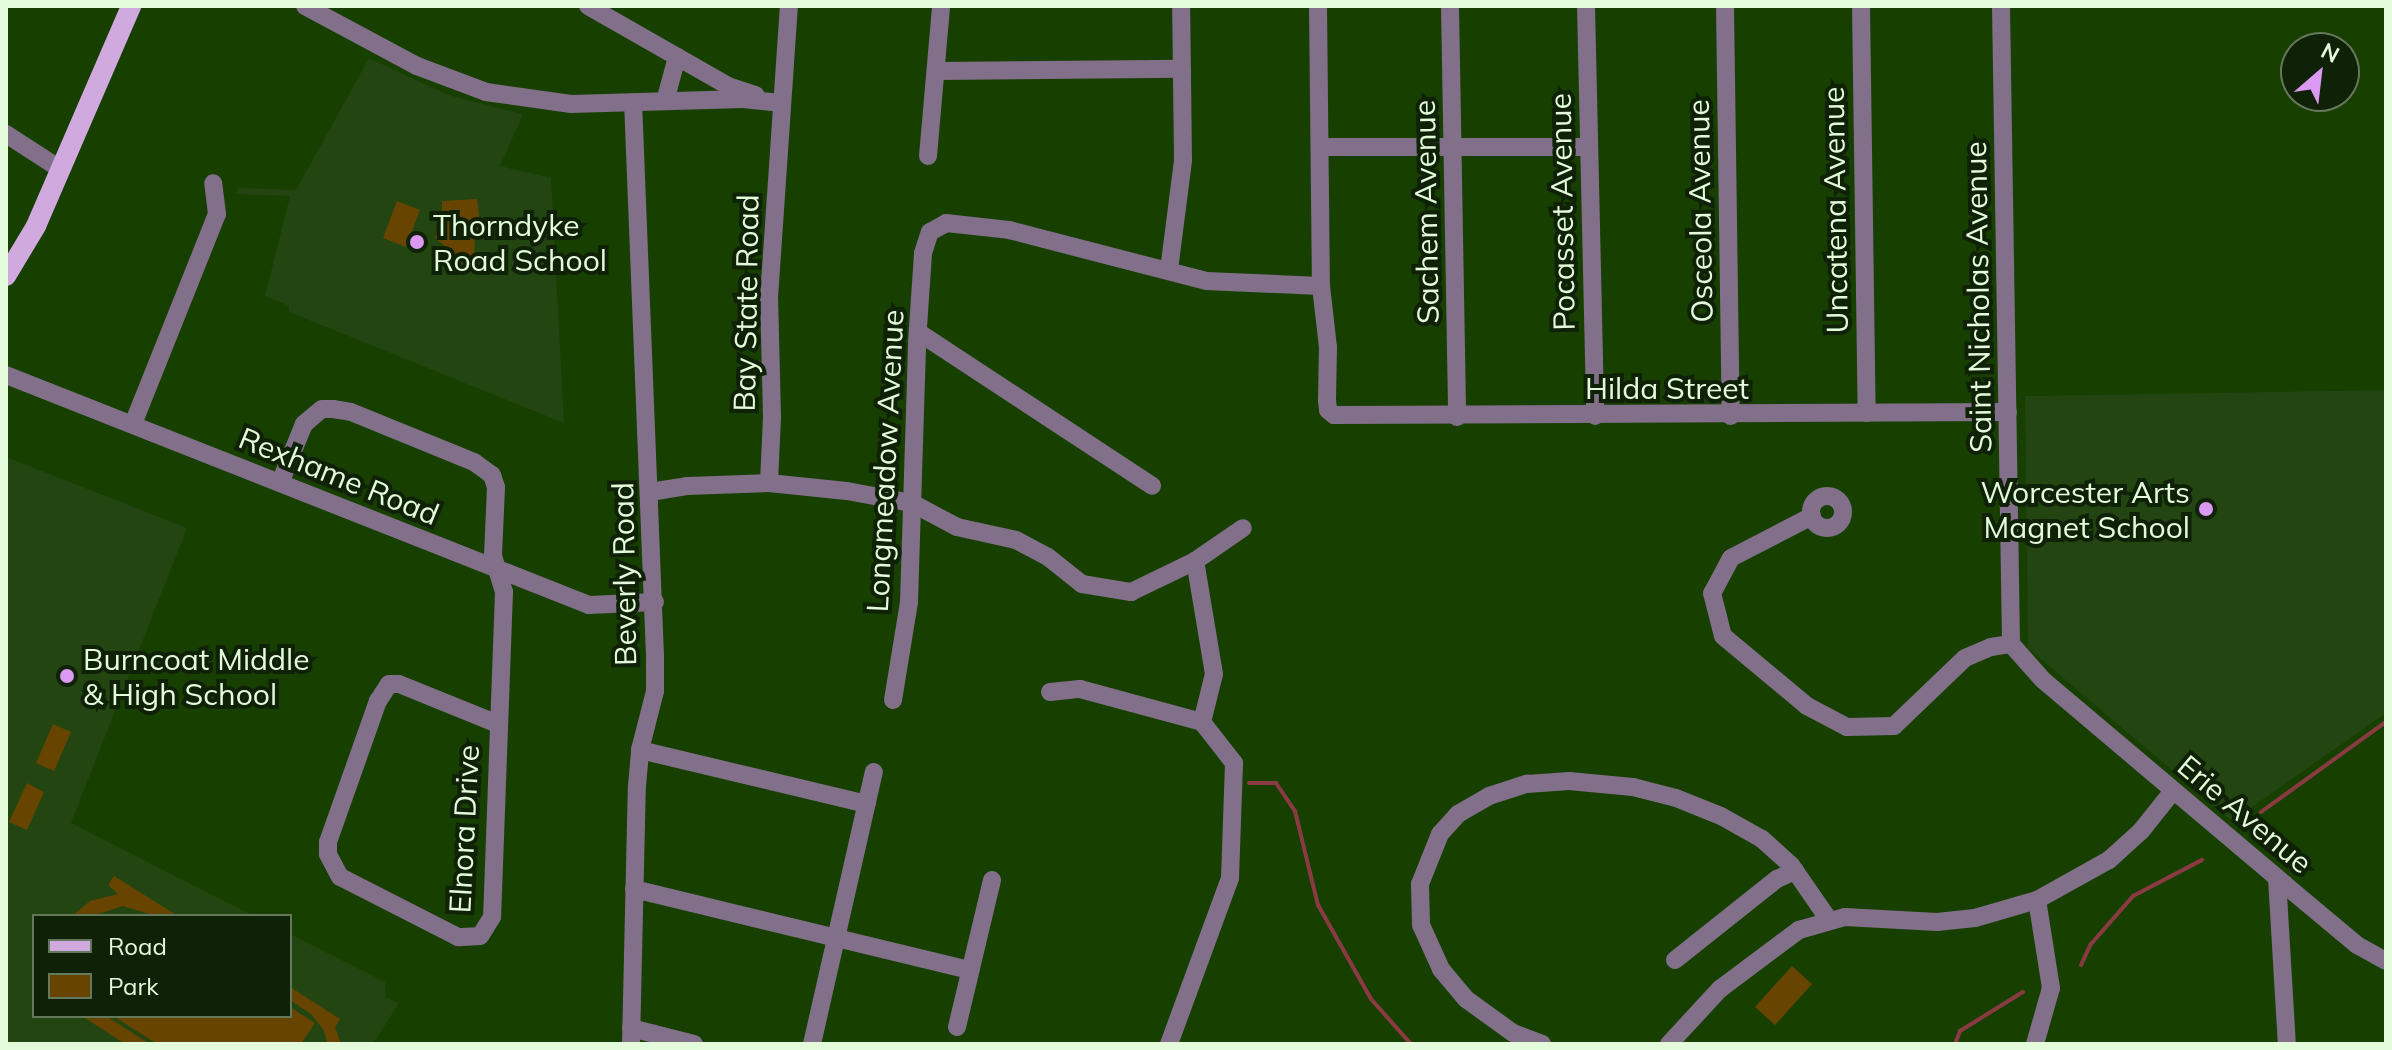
<!DOCTYPE html>
<style>
body{margin:0}
#map{position:relative;width:2392px;height:1050px;overflow:hidden;background:#173f00;font-family:Mulish,sans-serif}
div>[style]{position:absolute}
.built>*{inset:0;background:#224511}
.green>*{inset:0;background:#674500}
.stream>*{height:4px;margin:-2px;padding:0 2px;transform-origin:2px;border-radius:2px;background:#893a42}
.minor>*{height:18px;margin:-9px;padding:0 9px;transform-origin:9px;border-radius:9px;background:#826f89}
.minor>.ring{margin:-9px;padding:0;box-sizing:content-box;background:none;border:18px solid #826f89;border-radius:50%}
.major>*{height:20px;margin:-10px;padding:0 10px;transform-origin:10px;border-radius:10px;background:#d0a9df}
.dots>*{width:22px;height:22px;translate:-50% -50%;box-sizing:border-box;border:4px solid #0f2107;border-radius:50%}
span{translate:-50% -50%;white-space:nowrap;text-align:center;line-height:1.15;-webkit-text-stroke:8px #0f2107;paint-order:stroke}
.street-label{font-size:30px;color:#e3fbda}
.poi-label{font-size:30px;color:#e3fbda}
.left{translate:0 -50%;text-align:left}
.right{translate:-100% -50%;text-align:right}
.frame{position:absolute;inset:0;border:8px solid #e3fbda;pointer-events:none}
.legend{position:absolute;left:32px;top:914px;width:260px;height:104px;box-sizing:border-box;background:#0f2107;border:2px solid #64785b;margin:0;padding:10px 14px;list-style:none;font-size:24px;color:#e3fbda}
.legend li{display:flex;align-items:center;gap:16px;height:40px}
.legend b{width:40px;border:2px solid #64785b}
.north{position:absolute;left:2280px;top:32px;width:80px;height:80px;box-sizing:border-box;background:#0f2107;border:2px solid #64785b;border-radius:50%;rotate:28deg;font-size:22px;font-weight:700;line-height:32px;text-align:center;color:#e3fbda}
.north::after{content:'';display:block;margin:auto;width:28px;height:36px;background:#dc99f4;clip-path:polygon(50% 0,100% 100%,50% 72%,0 100%)}
</style>
<div id="map">
<div class="built">
<div style="clip-path:polygon(369px 58px,448px 95px,523px 114px,500px 166px,551px 178px,564px 423px,289px 312px,289px 306px,265px 296px,290px 196px,235px 194px,238px 188px,296px 190px)"></div>
<div style="clip-path:polygon(2386px 390px,2386px 713px,2232px 821px,2028px 648px,2025px 396px)"></div>
<div style="clip-path:polygon(6px 457px,187px 528px,71px 823px,254px 916px,34px 916px,34px 1016px,290px 1016px,290px 934px,385px 982px,386px 997px,399px 1003px,373px 1044px,6px 1044px)"></div>
</div>
<div class="green">
<div style="clip-path:polygon(477px 199px,481px 231px,475px 238px,474px 261px,460px 267px,457px 256px,435px 238px,442px 220px,442px 201px)"></div>
<div style="clip-path:polygon(397px 201px,420px 210px,406px 247px,383px 238px)"></div>
<div style="clip-path:polygon(53px 724px,71px 732px,54px 771px,36px 763px)"></div>
<div style="clip-path:polygon(27px 783px,44px 792px,27px 830px,9px 822px)"></div>
<div style="clip-path:polygon(114px 876px,178px 916px,156px 916px,123px 906px,92px 916px,72px 916px,90px 901px,118px 894px,108px 885px)"></div>
<div style="clip-path:polygon(1792px 966px,1812px 984px,1775px 1025px,1755px 1007px)"></div>
<div style="clip-path:polygon(290px 987px,340px 1019px,335px 1027px,341px 1044px,328px 1044px,323px 1029px,311px 1014px,290px 1000px)"></div>
<div style="clip-path:polygon(290px 1007px,315px 1023px,301px 1044px,157px 1044px,113px 1016px,290px 1016px)"></div>
<div style="clip-path:polygon(82px 1016px,106px 1016px,150px 1044px,125px 1044px)"></div>
</div>
<div class="stream">
<div style="left:1249px;top:783px;width:27px"></div>
<div style="left:1276px;top:783px;width:34px;rotate:56deg"></div>
<div style="left:1295px;top:811px;width:97px;rotate:76.3deg"></div>
<div style="left:1318px;top:905px;width:108px;rotate:60.6deg"></div>
<div style="left:1371px;top:999px;width:60px;rotate:48.4deg"></div>
<div style="left:2261px;top:812px;width:154px;rotate:-35.8deg"></div>
<div style="left:2081px;top:965px;width:23px;rotate:-65deg"></div>
<div style="left:2091px;top:944px;width:64px;rotate:-48.8deg"></div>
<div style="left:2133px;top:896px;width:78px;rotate:-27.6deg"></div>
<div style="left:1955px;top:1044px;width:14px;rotate:-69deg"></div>
<div style="left:1960px;top:1031px;width:74px;rotate:-31.8deg"></div>
</div>
<div class="minor">
<div style="left:305px;top:6px;width:127px;rotate:28.2deg"></div>
<div style="left:417px;top:66px;width:74px;rotate:20.6deg"></div>
<div style="left:486px;top:92px;width:86px;rotate:8deg"></div>
<div style="left:571px;top:104px;width:172px;rotate:-1.7deg"></div>
<div style="left:743px;top:99px;width:38px;rotate:6deg"></div>
<div style="left:588px;top:6px;width:161px;rotate:29.7deg"></div>
<div style="left:728px;top:86px;width:29px;rotate:18deg"></div>
<div style="left:1318px;top:6px;width:280px;rotate:89.4deg"></div>
<div style="left:1321px;top:286px;width:61px;rotate:83.5deg"></div>
<div style="left:1328px;top:347px;width:53px;rotate:91.1deg"></div>
<div style="left:1327px;top:400px;width:10px;rotate:84deg"></div>
<div style="left:1328px;top:410px;width:8px;rotate:40deg"></div>
<div style="left:1334px;top:415px;width:674px;rotate:-0.26deg"></div>
<div style="left:1450px;top:6px;width:411px;rotate:89deg"></div>
<div style="left:1586px;top:6px;width:410px;rotate:88.7deg"></div>
<div style="left:1725px;top:6px;width:410px;rotate:89.2deg"></div>
<div style="left:1861px;top:6px;width:407px;rotate:89.2deg"></div>
<div style="left:2001px;top:6px;width:638px;rotate:89.1deg"></div>
<div style="left:2011px;top:644px;width:48px;rotate:48.4deg"></div>
<div style="left:2043px;top:680px;width:316px;rotate:40.2deg"></div>
<div style="left:2284px;top:884px;width:95px;rotate:39.9deg"></div>
<div style="left:2357px;top:945px;width:33px;rotate:29deg"></div>
<div style="left:936px;top:71px;width:246px;rotate:-0.5deg"></div>
<div style="left:665px;top:101px;width:46px;rotate:-74.7deg"></div>
<div style="left:6px;top:134px;width:64px;rotate:32.9deg"></div>
<div style="left:1321px;top:147px;width:266px"></div>
<div style="left:928px;top:156px;width:151px;rotate:-85deg"></div>
<div style="left:1169px;top:270px;width:111px;rotate:-82.7deg"></div>
<div style="left:1183px;top:160px;width:154px;rotate:-90.7deg"></div>
<div style="left:918px;top:332px;width:280px;rotate:33.3deg"></div>
<div style="left:6px;top:375px;width:627px;rotate:21.53deg"></div>
<div style="left:589px;top:605px;width:66px;rotate:-2.6deg"></div>
<div style="left:133px;top:424px;width:226px;rotate:-68.2deg"></div>
<div style="left:217px;top:214px;width:31px;rotate:-97deg"></div>
<div style="left:280px;top:483px;width:64px;rotate:-67.9deg"></div>
<div style="left:304px;top:424px;width:23px;rotate:-40deg"></div>
<div style="left:322px;top:409px;width:11px"></div>
<div style="left:333px;top:409px;width:18px;rotate:9deg"></div>
<div style="left:351px;top:412px;width:133px;rotate:22.1deg"></div>
<div style="left:474px;top:462px;width:22px;rotate:36deg"></div>
<div style="left:492px;top:475px;width:13px;rotate:72deg"></div>
<div style="left:496px;top:487px;width:69px;rotate:92.5deg"></div>
<div style="left:493px;top:556px;width:38px;rotate:73deg"></div>
<div style="left:504px;top:592px;width:325px;rotate:92.1deg"></div>
<div style="left:492px;top:917px;width:22px;rotate:122deg"></div>
<div style="left:480px;top:936px;width:22px;rotate:177deg"></div>
<div style="left:458px;top:937px;width:132px;rotate:-153deg"></div>
<div style="left:340px;top:877px;width:26px;rotate:-118deg"></div>
<div style="left:328px;top:854px;width:12px;rotate:-90deg"></div>
<div style="left:328px;top:842px;width:150px;rotate:-70.5deg"></div>
<div style="left:378px;top:701px;width:20px;rotate:-57deg"></div>
<div style="left:389px;top:684px;width:10px"></div>
<div style="left:399px;top:684px;width:107px;rotate:22deg"></div>
<div style="left:769px;top:483px;width:78px;rotate:5.9deg"></div>
<div style="left:847px;top:491px;width:66px;rotate:10.5deg"></div>
<div style="left:912px;top:503px;width:51px;rotate:28.1deg"></div>
<div style="left:957px;top:527px;width:60px;rotate:12.4deg"></div>
<div style="left:1016px;top:540px;width:36px;rotate:28deg"></div>
<div style="left:1048px;top:557px;width:43px;rotate:38.5deg"></div>
<div style="left:1082px;top:584px;width:50px;rotate:9.3deg"></div>
<div style="left:1131px;top:592px;width:71px;rotate:-25.8deg"></div>
<div style="left:1195px;top:561px;width:58px;rotate:-34.5deg"></div>
<div style="left:650px;top:492px;width:37px;rotate:-9deg"></div>
<div style="left:687px;top:486px;width:82px;rotate:-2.1deg"></div>
<div style="left:769px;top:483px;width:66px;rotate:-87.4deg"></div>
<div style="left:772px;top:417px;width:119px;rotate:-91.4deg"></div>
<div style="left:769px;top:298px;width:293px;rotate:-86.1deg"></div>
<div class="ring" style="left:1811px;top:496px;width:14px;height:14px"></div>
<div style="left:1812px;top:516px;width:91px;rotate:152.6deg"></div>
<div style="left:1731px;top:558px;width:40px;rotate:118deg"></div>
<div style="left:1712px;top:593px;width:44px;rotate:75.7deg"></div>
<div style="left:1723px;top:636px;width:109px;rotate:39.8deg"></div>
<div style="left:1807px;top:706px;width:45px;rotate:27.7deg"></div>
<div style="left:1847px;top:727px;width:47px;rotate:-1.2deg"></div>
<div style="left:1894px;top:726px;width:98px;rotate:-43.8deg"></div>
<div style="left:1965px;top:658px;width:28px;rotate:-23deg"></div>
<div style="left:1991px;top:647px;width:20px;rotate:-9deg"></div>
<div style="left:1050px;top:692px;width:30px;rotate:-6deg"></div>
<div style="left:1080px;top:689px;width:126px;rotate:15.1deg"></div>
<div style="left:893px;top:700px;width:99px;rotate:-80.7deg"></div>
<div style="left:909px;top:602px;width:260px;rotate:-88.2deg"></div>
<div style="left:917px;top:342px;width:89px;rotate:-86.1deg"></div>
<div style="left:923px;top:253px;width:22px;rotate:-72deg"></div>
<div style="left:930px;top:232px;width:18px;rotate:-29deg"></div>
<div style="left:946px;top:223px;width:63px;rotate:6.3deg"></div>
<div style="left:1009px;top:230px;width:203px;rotate:14.5deg"></div>
<div style="left:1206px;top:281px;width:115px;rotate:2.5deg"></div>
<div style="left:640px;top:750px;width:233px;rotate:13.4deg"></div>
<div style="left:2277px;top:878px;width:166px;rotate:86.6deg"></div>
<div style="left:634px;top:889px;width:346px;rotate:13.6deg"></div>
<div style="left:1675px;top:960px;width:130px;rotate:-38.5deg"></div>
<div style="left:1777px;top:879px;width:20px;rotate:-24deg"></div>
<div style="left:957px;top:1027px;width:151px;rotate:-76.6deg"></div>
<div style="left:631px;top:1028px;width:65px;rotate:14.3deg"></div>
<div style="left:631px;top:1044px;width:258px;rotate:-88.7deg"></div>
<div style="left:637px;top:786px;width:36px;rotate:-85deg"></div>
<div style="left:640px;top:750px;width:61px;rotate:-75.7deg"></div>
<div style="left:655px;top:691px;width:35px;rotate:-90deg"></div>
<div style="left:655px;top:656px;width:554px;rotate:-92.27deg"></div>
<div style="left:812px;top:1044px;width:279px;rotate:-77.2deg"></div>
<div style="left:1169px;top:1044px;width:177px;rotate:-69.8deg"></div>
<div style="left:1230px;top:878px;width:115px;rotate:-88deg"></div>
<div style="left:1234px;top:763px;width:52px;rotate:-128deg"></div>
<div style="left:1202px;top:722px;width:49px;rotate:-76deg"></div>
<div style="left:1214px;top:674px;width:115px;rotate:-99.5deg"></div>
<div style="left:1542px;top:1044px;width:31px;rotate:-159deg"></div>
<div style="left:1513px;top:1033px;width:58px;rotate:-144.1deg"></div>
<div style="left:1466px;top:999px;width:39px;rotate:-130deg"></div>
<div style="left:1441px;top:969px;width:48px;rotate:-114.4deg"></div>
<div style="left:1421px;top:925px;width:41px;rotate:-91.4deg"></div>
<div style="left:1420px;top:884px;width:54px;rotate:-68.2deg"></div>
<div style="left:1440px;top:834px;width:27px;rotate:-48deg"></div>
<div style="left:1458px;top:814px;width:36px;rotate:-30deg"></div>
<div style="left:1489px;top:796px;width:40px;rotate:-18deg"></div>
<div style="left:1527px;top:784px;width:42px;rotate:-4.1deg"></div>
<div style="left:1569px;top:781px;width:64px;rotate:5.4deg"></div>
<div style="left:1633px;top:787px;width:44px;rotate:14.3deg"></div>
<div style="left:1676px;top:798px;width:48px;rotate:21.8deg"></div>
<div style="left:1721px;top:816px;width:47px;rotate:29.3deg"></div>
<div style="left:1762px;top:839px;width:39px;rotate:42deg"></div>
<div style="left:1791px;top:865px;width:67px;rotate:55.4deg"></div>
<div style="left:1669px;top:1044px;width:75px;rotate:-47.2deg"></div>
<div style="left:1720px;top:989px;width:99px;rotate:-36.8deg"></div>
<div style="left:1799px;top:930px;width:48px;rotate:-15.8deg"></div>
<div style="left:1845px;top:917px;width:92px;rotate:3.1deg"></div>
<div style="left:1937px;top:922px;width:38px;rotate:-6deg"></div>
<div style="left:1975px;top:918px;width:65px;rotate:-16.2deg"></div>
<div style="left:2037px;top:900px;width:82px;rotate:-29.1deg"></div>
<div style="left:2109px;top:860px;width:43px;rotate:-42.2deg"></div>
<div style="left:2141px;top:831px;width:51px;rotate:-51.3deg"></div>
<div style="left:2035px;top:1044px;width:58px;rotate:-74.1deg"></div>
<div style="left:2051px;top:988px;width:89px;rotate:-99deg"></div>
</div>
<div class="major">
<div style="left:6px;top:276px;width:58px;rotate:-59deg"></div>
<div style="left:36px;top:226px;width:240px;rotate:-66.6deg"></div>
</div>
<div class="dots">
<div style="left:417px;top:242px;background:#dc99f4"></div>
<div style="left:2206px;top:509px;background:#dc99f4"></div>
<div style="left:67px;top:676px;background:#dc99f4"></div>
</div>
<div class="street-label">
<span style="left:1835px;top:210px;rotate:-91deg">Uncatena Avenue</span>
<span style="left:1700px;top:211px;rotate:-91deg">Osceola Avenue</span>
<span style="left:1426px;top:212px;rotate:-91deg">Sachem Avenue</span>
<span style="left:1562px;top:212px;rotate:-91deg">Pocasset Avenue</span>
<span style="left:1978px;top:297px;rotate:-91deg">Saint Nicholas Avenue</span>
<span style="left:746px;top:303px;rotate:-89deg">Bay State Road</span>
<span style="left:1667px;top:388px">Hilda Street</span>
<span style="left:885px;top:461px;rotate:-87deg">Longmeadow Avenue</span>
<span style="left:339px;top:476px;rotate:22deg">Rexhame Road</span>
<span style="left:624px;top:574px;rotate:-91deg">Beverly Road</span>
<span style="left:2245px;top:814px;rotate:40deg">Erie Avenue</span>
<span style="left:464px;top:829px;rotate:-87deg">Elnora Drive</span>
</div>
<div class="poi-label">
<span class="left" style="left:433px;top:242px">Thorndyke<br>Road School</span>
<span class="right" style="left:2190px;top:509px">Worcester Arts<br>Magnet School</span>
<span class="left" style="left:83px;top:676px">Burncoat Middle<br>&amp; High School</span>
</div>
<div class="frame"></div>
<ul class="legend">
<li><b style="height:10px;background:#d0a9df"></b>Road</li>
<li><b style="height:22px;background:#674500"></b>Park</li>
</ul>
<div class="north">N</div>
</div>
